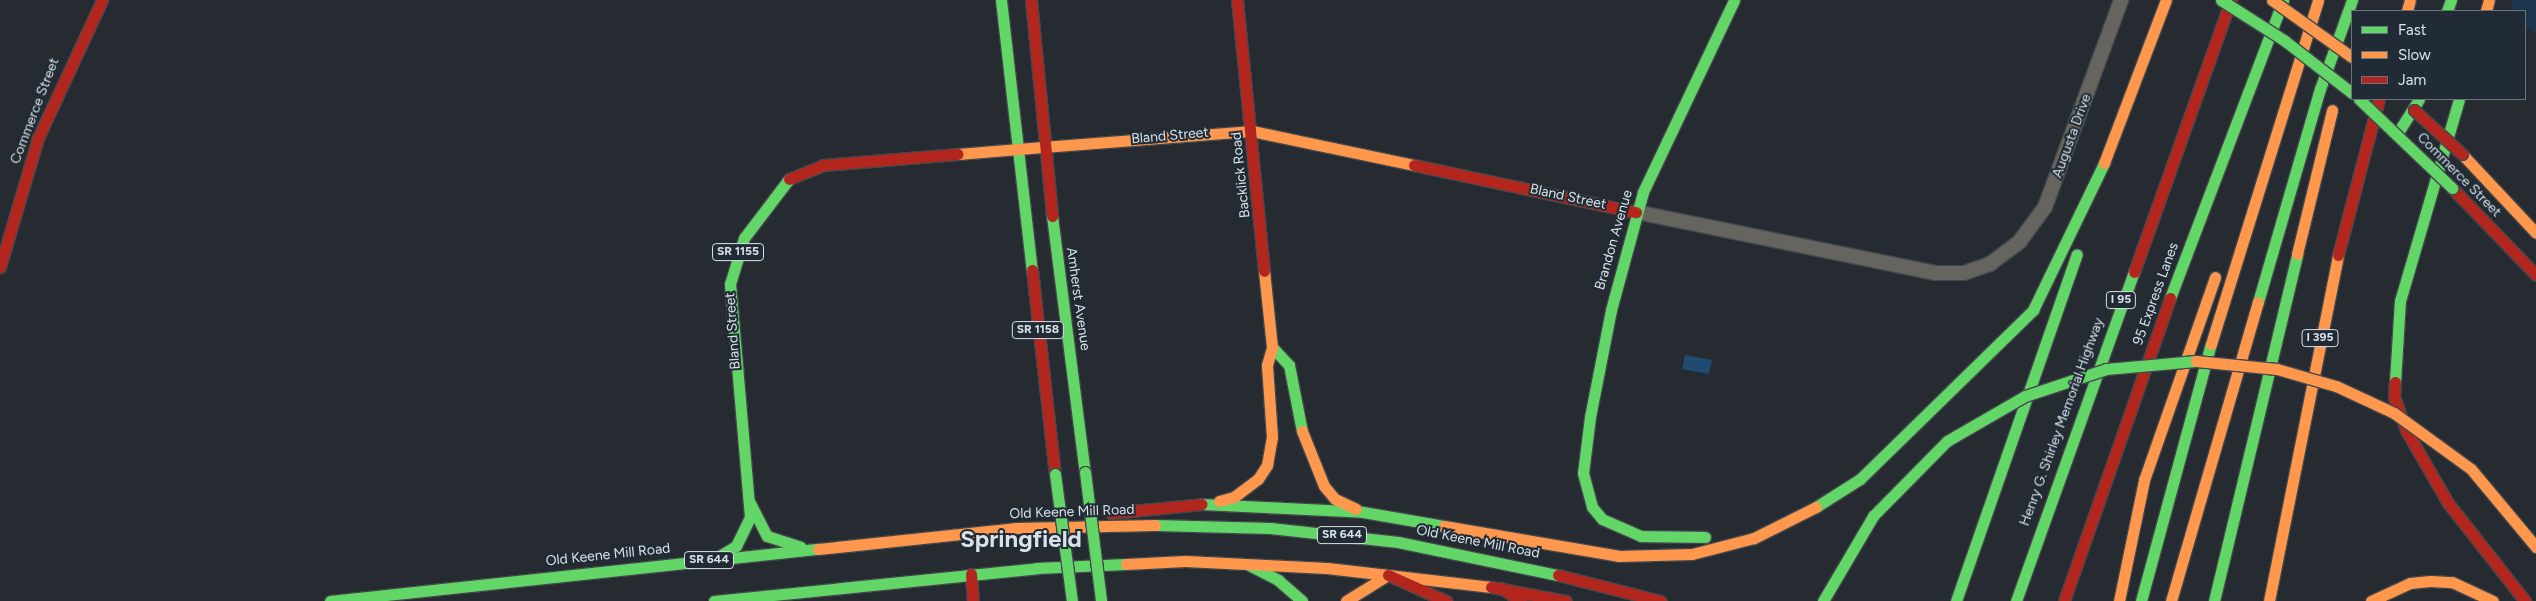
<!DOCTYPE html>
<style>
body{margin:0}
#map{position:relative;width:2536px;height:601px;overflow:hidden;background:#252b30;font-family:Figtree,sans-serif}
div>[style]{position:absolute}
.green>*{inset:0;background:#1e364d}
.water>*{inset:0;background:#204b70}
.roads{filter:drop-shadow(1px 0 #43484d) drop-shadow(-1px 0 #43484d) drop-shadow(0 1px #43484d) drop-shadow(0 -1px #43484d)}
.street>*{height:14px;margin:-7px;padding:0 7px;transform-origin:7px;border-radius:7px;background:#66645e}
.fast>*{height:11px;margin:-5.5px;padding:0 5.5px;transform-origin:5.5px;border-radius:5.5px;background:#63d668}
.slow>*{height:11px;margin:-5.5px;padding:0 5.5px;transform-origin:5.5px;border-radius:5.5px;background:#ff974d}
.jam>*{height:11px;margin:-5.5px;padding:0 5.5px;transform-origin:5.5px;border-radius:5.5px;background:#b3261e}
.bridges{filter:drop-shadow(1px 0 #43484d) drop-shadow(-1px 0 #43484d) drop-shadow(0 1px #43484d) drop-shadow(0 -1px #43484d)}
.fast-bridge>*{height:11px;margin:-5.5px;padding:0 5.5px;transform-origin:5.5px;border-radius:5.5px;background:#63d668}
.slow-bridge>*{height:11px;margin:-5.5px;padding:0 5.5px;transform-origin:5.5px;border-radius:5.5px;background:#ff974d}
.jam-bridge>*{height:11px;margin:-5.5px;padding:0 5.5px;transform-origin:5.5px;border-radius:5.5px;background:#b3261e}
span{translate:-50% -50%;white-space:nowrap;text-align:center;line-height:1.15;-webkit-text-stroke:4px #202b35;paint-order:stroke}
.shield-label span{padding:1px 4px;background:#202b35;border:1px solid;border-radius:4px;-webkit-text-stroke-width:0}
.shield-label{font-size:12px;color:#dae2e8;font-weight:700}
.street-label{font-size:14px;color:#dae2e8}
.town-label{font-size:24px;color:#dae2e8;font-weight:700}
.legend{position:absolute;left:2351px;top:10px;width:175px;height:90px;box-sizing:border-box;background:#202b35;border:1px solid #6a747d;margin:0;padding:6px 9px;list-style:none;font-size:15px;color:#dae2e8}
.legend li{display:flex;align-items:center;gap:10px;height:25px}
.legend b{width:25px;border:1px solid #6a747d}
</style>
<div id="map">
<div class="green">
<div style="clip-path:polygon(2512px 0,2536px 0,2536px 33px,2525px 27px,2525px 11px,2513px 11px)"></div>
</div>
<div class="water">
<div style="clip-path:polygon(1685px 355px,1712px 360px,1709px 374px,1682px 369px)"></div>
</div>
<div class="roads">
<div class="street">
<div style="left:1636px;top:212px;width:305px;rotate:11.5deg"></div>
<div style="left:1935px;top:273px;width:29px"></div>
<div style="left:1964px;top:273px;width:28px;rotate:-19deg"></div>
<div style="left:1990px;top:264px;width:38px;rotate:-37deg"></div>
<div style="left:2020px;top:241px;width:42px;rotate:-53.7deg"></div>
<div style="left:2045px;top:207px;width:221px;rotate:-69.8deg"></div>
</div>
<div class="fast">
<div style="left:1001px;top:0;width:272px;rotate:83.5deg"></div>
<div style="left:2447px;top:11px;width:12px;rotate:-70deg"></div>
<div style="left:2397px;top:134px;width:41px;rotate:-57.8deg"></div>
<div style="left:1052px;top:216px;width:258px;rotate:82.7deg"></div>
<div style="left:2170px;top:298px;width:319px;rotate:-69.2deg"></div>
<div style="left:2258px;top:302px;width:222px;rotate:-73.8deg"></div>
<div style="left:2320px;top:89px;width:95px;rotate:-70.2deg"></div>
<div style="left:1272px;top:347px;width:25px;rotate:47deg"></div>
<div style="left:1289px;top:365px;width:67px;rotate:78.9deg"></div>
<div style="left:2395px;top:382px;width:81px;rotate:-86.5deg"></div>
<div style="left:2400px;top:301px;width:210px;rotate:-73.7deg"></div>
<div style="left:1590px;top:417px;width:109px;rotate:-78.9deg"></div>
<div style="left:1611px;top:310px;width:122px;rotate:-74.8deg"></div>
<div style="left:1643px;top:192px;width:212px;rotate:-64.6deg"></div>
<div style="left:1590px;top:417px;width:56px;rotate:97.1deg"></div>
<div style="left:1583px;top:473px;width:35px;rotate:75deg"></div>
<div style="left:1592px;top:507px;width:16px;rotate:50deg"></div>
<div style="left:1602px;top:519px;width:43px;rotate:23.6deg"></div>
<div style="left:1641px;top:536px;width:64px;rotate:0.9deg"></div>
<div style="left:750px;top:503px;width:37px;rotate:63deg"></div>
<div style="left:767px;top:536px;width:35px;rotate:18deg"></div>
<div style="left:1202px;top:504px;width:161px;rotate:2.8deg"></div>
<div style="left:1363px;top:512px;width:82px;rotate:9.8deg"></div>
<div style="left:1816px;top:507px;width:52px;rotate:-32.5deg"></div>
<div style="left:1860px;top:479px;width:242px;rotate:-44.3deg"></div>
<div style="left:2033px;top:310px;width:163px;rotate:-64.2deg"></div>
<div style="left:1155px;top:525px;width:115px;rotate:1.5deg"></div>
<div style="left:1270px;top:528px;width:129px;rotate:6.2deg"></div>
<div style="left:1398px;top:542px;width:163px;rotate:11.7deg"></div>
<div style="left:716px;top:558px;width:23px;rotate:-31deg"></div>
<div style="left:736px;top:546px;width:32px;rotate:-64deg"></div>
<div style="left:750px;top:517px;width:234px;rotate:-94.9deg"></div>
<div style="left:730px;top:284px;width:48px;rotate:-73.1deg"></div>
<div style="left:744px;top:238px;width:74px;rotate:-52.7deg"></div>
<div style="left:1249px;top:565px;width:33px;rotate:27deg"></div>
<div style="left:1278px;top:580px;width:32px;rotate:41deg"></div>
<div style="left:330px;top:601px;width:491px;rotate:-6.1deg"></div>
<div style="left:714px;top:601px;width:325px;rotate:-5.8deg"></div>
<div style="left:1037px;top:568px;width:89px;rotate:-2.6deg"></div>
<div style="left:1956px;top:601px;width:367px;rotate:-70.8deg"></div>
<div style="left:2016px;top:601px;width:350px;rotate:-70.3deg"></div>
<div style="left:2141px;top:601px;width:266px;rotate:-74.8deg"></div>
<div style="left:2214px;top:601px;width:357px;rotate:-76.5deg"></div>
</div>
<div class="slow">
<div style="left:2407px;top:11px;width:11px;rotate:-75deg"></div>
<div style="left:2486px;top:11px;width:11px;rotate:-75deg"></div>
<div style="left:1043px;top:147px;width:210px;rotate:-4.4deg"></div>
<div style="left:1252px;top:131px;width:166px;rotate:11.9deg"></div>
<div style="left:958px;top:154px;width:85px;rotate:-4.7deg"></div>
<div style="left:2462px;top:154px;width:108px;rotate:46.9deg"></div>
<div style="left:2104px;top:163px;width:174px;rotate:-69.2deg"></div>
<div style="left:2297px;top:254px;width:148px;rotate:-76.3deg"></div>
<div style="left:2211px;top:344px;width:360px;rotate:-72.7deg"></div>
<div style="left:1302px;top:431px;width:59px;rotate:68.2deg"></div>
<div style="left:1324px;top:486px;width:17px;rotate:50deg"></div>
<div style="left:1335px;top:499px;width:23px;rotate:25deg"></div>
<div style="left:1219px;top:501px;width:16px;rotate:-15deg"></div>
<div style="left:1234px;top:497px;width:30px;rotate:-37deg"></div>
<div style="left:1258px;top:479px;width:17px;rotate:-57deg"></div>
<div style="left:1267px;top:465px;width:28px;rotate:-80deg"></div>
<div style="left:1272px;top:437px;width:72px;rotate:-94deg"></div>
<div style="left:1267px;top:365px;width:19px;rotate:-74deg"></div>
<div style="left:1272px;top:347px;width:76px;rotate:-96deg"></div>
<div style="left:1444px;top:526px;width:178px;rotate:9.7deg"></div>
<div style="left:1619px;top:556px;width:73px;rotate:-1.6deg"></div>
<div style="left:1692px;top:554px;width:64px;rotate:-14.5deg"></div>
<div style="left:1754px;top:538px;width:69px;rotate:-26.6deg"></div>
<div style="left:818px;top:549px;width:200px;rotate:-6deg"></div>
<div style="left:1017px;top:528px;width:138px;rotate:-1.2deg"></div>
<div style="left:1126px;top:564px;width:59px;rotate:-2.9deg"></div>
<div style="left:1185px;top:561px;width:142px;rotate:2.8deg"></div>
<div style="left:1327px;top:568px;width:165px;rotate:6.6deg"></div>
<div style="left:1346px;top:601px;width:49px;rotate:-31.8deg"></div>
<div style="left:2119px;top:601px;width:124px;rotate:-78.3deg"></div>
<div style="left:2144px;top:480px;width:215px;rotate:-70.7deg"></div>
<div style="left:2171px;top:601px;width:311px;rotate:-73.8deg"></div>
<div style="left:2269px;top:601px;width:353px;rotate:-78.7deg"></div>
<div style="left:2371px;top:601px;width:43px;rotate:-24.8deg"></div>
<div style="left:2410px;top:583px;width:20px;rotate:-6deg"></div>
<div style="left:2430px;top:581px;width:22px;rotate:3deg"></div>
<div style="left:2452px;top:582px;width:45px;rotate:24.9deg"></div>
</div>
<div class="jam">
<div style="left:1031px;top:0;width:217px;rotate:84.4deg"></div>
<div style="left:1237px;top:0;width:272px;rotate:84.3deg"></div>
<div style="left:1414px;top:165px;width:227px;rotate:12deg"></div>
<div style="left:789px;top:179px;width:37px;rotate:-22deg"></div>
<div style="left:823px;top:165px;width:135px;rotate:-4.7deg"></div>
<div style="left:2452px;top:188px;width:121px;rotate:46deg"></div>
<div style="left:2338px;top:255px;width:161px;rotate:-75.3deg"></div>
<div style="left:0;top:267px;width:134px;rotate:-73.6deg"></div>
<div style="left:38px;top:138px;width:152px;rotate:-65.1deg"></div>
<div style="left:1032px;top:270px;width:205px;rotate:83.6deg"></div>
<div style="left:2134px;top:272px;width:289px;rotate:-70.4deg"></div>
<div style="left:2395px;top:382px;width:15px;rotate:94deg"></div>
<div style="left:2394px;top:397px;width:37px;rotate:70deg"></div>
<div style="left:2407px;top:432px;width:82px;rotate:60deg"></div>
<div style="left:2448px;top:503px;width:125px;rotate:51.8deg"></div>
<div style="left:1111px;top:513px;width:91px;rotate:-5.6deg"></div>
<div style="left:971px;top:574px;width:27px;rotate:86deg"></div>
<div style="left:1388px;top:575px;width:64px;rotate:24.1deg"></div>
<div style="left:1558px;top:575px;width:106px;rotate:14.2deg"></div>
<div style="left:1491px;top:587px;width:76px;rotate:10.6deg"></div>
<div style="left:1501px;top:588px;width:24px;rotate:33deg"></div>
<div style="left:2064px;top:601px;width:321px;rotate:-70.7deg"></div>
</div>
</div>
<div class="bridges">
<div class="fast-bridge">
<div style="left:2221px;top:0;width:76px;rotate:32.6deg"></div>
<div style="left:2285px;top:41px;width:85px;rotate:37.8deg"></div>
<div style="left:2359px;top:99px;width:129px;rotate:43.7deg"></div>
<div style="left:1085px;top:472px;width:130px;rotate:82.9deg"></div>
<div style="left:1055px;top:474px;width:128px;rotate:82.4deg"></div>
<div style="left:1823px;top:601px;width:99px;rotate:-59.5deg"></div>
<div style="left:1873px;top:516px;width:105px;rotate:-45.4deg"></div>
<div style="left:1947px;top:441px;width:90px;rotate:-30deg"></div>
<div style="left:2025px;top:396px;width:85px;rotate:-18.4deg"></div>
<div style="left:2106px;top:369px;width:90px;rotate:-5.1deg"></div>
</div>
<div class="slow-bridge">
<div style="left:2272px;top:0;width:98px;rotate:35.5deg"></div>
<div style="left:2196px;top:361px;width:81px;rotate:5.6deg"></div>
<div style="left:2277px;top:369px;width:61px;rotate:16.1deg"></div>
<div style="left:2336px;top:386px;width:64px;rotate:25deg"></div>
<div style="left:2394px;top:413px;width:95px;rotate:36deg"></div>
<div style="left:2471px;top:469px;width:102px;rotate:50.2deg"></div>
</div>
<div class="jam-bridge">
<div style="left:2414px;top:110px;width:65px;rotate:42.5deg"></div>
</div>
</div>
<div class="shield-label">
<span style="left:738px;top:252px">SR 1155</span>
<span style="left:2121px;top:300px">I 95</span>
<span style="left:1038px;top:330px">SR 1158</span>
<span style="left:2320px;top:338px">I 395</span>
<span style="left:1342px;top:535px">SR 644</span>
<span style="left:709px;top:560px">SR 644</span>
</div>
<div class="street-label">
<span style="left:35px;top:111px;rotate:-69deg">Commerce Street</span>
<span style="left:1170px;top:136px;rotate:-5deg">Bland Street</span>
<span style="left:2072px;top:136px;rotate:-70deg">Augusta Drive</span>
<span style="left:1241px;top:175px;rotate:-96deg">Backlick Road</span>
<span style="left:2459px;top:175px;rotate:45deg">Commerce Street</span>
<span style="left:1568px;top:197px;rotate:12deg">Bland Street</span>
<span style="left:1614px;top:240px;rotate:-74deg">Brandon Avenue</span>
<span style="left:2156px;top:294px;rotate:-70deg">95 Express Lanes</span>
<span style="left:1078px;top:299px;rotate:82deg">Amherst Avenue</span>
<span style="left:733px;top:331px;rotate:-94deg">Bland Street</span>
<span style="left:2062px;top:422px;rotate:-70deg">Henry G. Shirley Memorial Highway</span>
<span style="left:1072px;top:512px;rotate:-2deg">Old Keene Mill Road</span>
<span style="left:1478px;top:542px;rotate:11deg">Old Keene Mill Road</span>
<span style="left:608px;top:555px;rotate:-6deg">Old Keene Mill Road</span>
</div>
<div class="town-label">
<span style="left:1021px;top:539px">Springfield</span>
</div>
<ul class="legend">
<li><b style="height:6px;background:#63d668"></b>Fast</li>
<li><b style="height:6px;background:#ff974d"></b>Slow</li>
<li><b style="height:6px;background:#b3261e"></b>Jam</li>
</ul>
</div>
